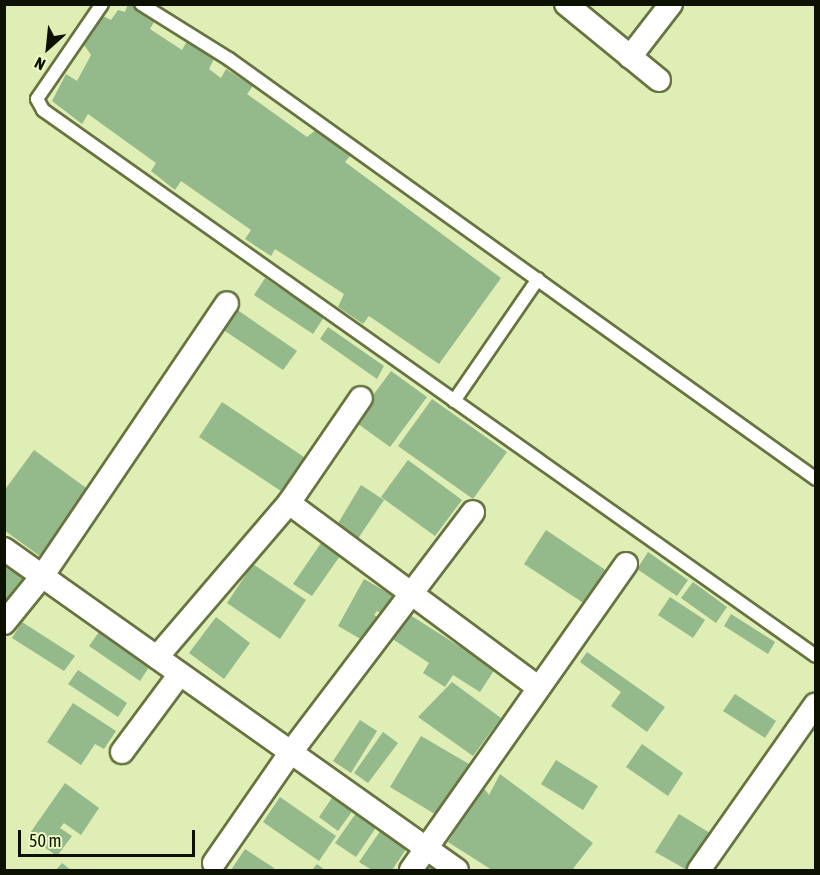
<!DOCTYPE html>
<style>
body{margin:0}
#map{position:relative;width:820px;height:875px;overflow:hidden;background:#dfeeb5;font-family:"Asap Condensed",sans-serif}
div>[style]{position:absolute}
.building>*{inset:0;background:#94b98b}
.roads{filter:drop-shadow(2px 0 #687440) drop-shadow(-2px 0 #687440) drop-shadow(0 2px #687440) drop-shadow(0 -2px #687440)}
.lane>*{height:12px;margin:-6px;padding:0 6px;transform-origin:6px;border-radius:6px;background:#fff}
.street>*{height:22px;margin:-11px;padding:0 11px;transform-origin:11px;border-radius:11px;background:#fff}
span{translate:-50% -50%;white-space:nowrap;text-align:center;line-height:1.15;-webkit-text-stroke:4.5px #ecfcc2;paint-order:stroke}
.frame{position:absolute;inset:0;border:6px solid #0d1101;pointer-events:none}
.north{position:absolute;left:18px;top:18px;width:60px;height:60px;-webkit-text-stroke:4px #ecfcc2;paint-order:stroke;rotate:207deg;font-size:16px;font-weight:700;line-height:24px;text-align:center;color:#0d1101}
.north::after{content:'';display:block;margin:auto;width:21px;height:27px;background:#0d1101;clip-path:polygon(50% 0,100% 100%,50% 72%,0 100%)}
.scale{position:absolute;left:18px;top:830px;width:177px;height:27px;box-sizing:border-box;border:3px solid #0d1101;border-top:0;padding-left:8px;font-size:18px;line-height:21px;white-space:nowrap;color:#0d1101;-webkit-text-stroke:4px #ecfcc2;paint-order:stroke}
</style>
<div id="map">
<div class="building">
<div style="clip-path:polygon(128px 4px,136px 4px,157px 17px,150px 29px,182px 50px,187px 41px,214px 59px,209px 69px,221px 78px,226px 69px,253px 86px,247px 94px,307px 137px,317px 129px,351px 155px,345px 162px,501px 278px,439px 364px,369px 316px,363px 324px,338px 307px,344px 294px,275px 249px,271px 256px,245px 239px,251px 230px,181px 181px,175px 190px,151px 171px,156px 163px,88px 114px,82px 124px,52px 101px,66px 74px,77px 81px,91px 55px,84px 45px,103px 16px,111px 20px,118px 10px,125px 12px)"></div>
<div style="clip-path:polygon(265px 278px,324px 317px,313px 334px,254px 295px)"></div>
<div style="clip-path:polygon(236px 309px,297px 351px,283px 370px,222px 329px)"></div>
<div style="clip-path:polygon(328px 327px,384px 366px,377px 379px,320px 339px)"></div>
<div style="clip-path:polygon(391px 371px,427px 397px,390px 447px,354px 421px)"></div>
<div style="clip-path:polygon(432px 399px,507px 452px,473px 499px,398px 446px)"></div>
<div style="clip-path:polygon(222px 402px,307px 459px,284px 493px,199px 437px)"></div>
<div style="clip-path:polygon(34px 450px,89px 490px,41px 557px,4px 530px,4px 491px)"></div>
<div style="clip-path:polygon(408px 460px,462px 500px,435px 536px,381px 497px)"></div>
<div style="clip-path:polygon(361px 485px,384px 500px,357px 540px,337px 525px)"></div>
<div style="clip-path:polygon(546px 530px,607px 571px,585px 604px,524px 564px)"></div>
<div style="clip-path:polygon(321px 543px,340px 556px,312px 596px,293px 584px)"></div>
<div style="clip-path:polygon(648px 552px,688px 580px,677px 596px,637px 569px)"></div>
<div style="clip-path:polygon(4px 553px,34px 573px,12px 604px,4px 598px)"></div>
<div style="clip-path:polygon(253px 564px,306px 600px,280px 639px,227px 603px)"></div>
<div style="clip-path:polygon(364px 579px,401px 600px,390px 618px,377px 611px,374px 615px,382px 619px,366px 642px,338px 626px)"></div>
<div style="clip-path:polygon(693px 582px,727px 607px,716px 623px,681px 598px)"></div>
<div style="clip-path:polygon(670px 597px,705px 620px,693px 638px,658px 615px)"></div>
<div style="clip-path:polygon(407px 613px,495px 669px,480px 692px,453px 675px,445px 687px,423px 673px,429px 663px,391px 638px)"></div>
<div style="clip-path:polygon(731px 614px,775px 642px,768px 654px,724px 626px)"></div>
<div style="clip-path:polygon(216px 617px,250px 643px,224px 679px,189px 653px)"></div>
<div style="clip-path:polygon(22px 622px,75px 656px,64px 671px,12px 638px)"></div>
<div style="clip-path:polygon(101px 629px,151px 664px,140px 681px,89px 646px)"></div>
<div style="clip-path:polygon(587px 652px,665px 707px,647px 732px,611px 706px,621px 692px,580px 662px)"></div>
<div style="clip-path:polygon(78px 670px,127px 703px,118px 717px,68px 684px)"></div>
<div style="clip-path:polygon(452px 682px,501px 718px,473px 756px,418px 717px)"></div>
<div style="clip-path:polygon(735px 694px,776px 721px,765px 738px,723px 711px)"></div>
<div style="clip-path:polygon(73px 703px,116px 731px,104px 749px,95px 744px,81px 765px,47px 742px)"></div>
<div style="clip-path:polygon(360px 720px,377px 731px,351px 773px,333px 761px)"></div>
<div style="clip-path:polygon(383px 732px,398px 743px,368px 783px,354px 773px)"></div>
<div style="clip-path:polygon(421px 736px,469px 764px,438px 816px,390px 787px)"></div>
<div style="clip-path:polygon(642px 744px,683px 773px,668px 796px,626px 767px)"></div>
<div style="clip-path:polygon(556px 760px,598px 786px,583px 810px,541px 784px)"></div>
<div style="clip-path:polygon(500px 774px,593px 843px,572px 870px,492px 870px,448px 842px,483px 787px,489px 795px)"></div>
<div style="clip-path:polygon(65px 783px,99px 808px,81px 835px,64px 823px,60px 828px,72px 836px,57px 856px,28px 836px)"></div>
<div style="clip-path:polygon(336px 792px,356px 806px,338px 831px,319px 817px)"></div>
<div style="clip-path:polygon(280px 797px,336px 836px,319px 861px,263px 822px)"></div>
<div style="clip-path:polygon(359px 809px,379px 823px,356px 857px,335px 843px)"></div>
<div style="clip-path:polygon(679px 814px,710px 833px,687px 870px,655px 852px)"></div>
<div style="clip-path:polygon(383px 827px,409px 845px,392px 870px,372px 870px,359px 862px)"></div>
<div style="clip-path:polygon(245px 849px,274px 868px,273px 870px,231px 870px)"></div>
<div style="clip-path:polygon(429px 857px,448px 870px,420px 870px)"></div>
<div style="clip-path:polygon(62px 863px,71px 870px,56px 870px)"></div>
<div style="clip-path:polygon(317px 864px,325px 870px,312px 870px)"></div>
</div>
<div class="roads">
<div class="lane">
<div style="left:102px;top:4px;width:115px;rotate:124.4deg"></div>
<div style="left:37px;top:99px;width:13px;rotate:61deg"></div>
<div style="left:43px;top:110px;width:946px;rotate:35.24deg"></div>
<div style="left:141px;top:4px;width:104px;rotate:32deg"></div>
<div style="left:229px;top:59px;width:722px;rotate:35.58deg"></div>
<div style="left:454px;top:401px;width:148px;rotate:-55.5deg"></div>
</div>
<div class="street">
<div style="left:566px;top:4px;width:120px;rotate:39.3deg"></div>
<div style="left:630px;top:57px;width:67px;rotate:-52.3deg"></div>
<div style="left:289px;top:503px;width:310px;rotate:36.5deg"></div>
<div style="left:4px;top:549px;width:555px;rotate:35.32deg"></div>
<div style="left:4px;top:623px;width:62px;rotate:-50.9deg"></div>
<div style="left:43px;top:575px;width:328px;rotate:-55.9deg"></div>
<div style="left:157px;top:657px;width:203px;rotate:-49.4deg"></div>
<div style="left:289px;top:503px;width:127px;rotate:-55.6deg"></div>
<div style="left:122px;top:752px;width:97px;rotate:-53.4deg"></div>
<div style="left:214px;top:863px;width:135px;rotate:-55.3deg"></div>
<div style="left:291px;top:752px;width:301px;rotate:-52.8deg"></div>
<div style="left:411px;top:870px;width:374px;rotate:-54.9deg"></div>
<div style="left:699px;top:870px;width:202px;rotate:-54.9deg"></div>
</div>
</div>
<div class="frame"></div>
<div class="north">N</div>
<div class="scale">50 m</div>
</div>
